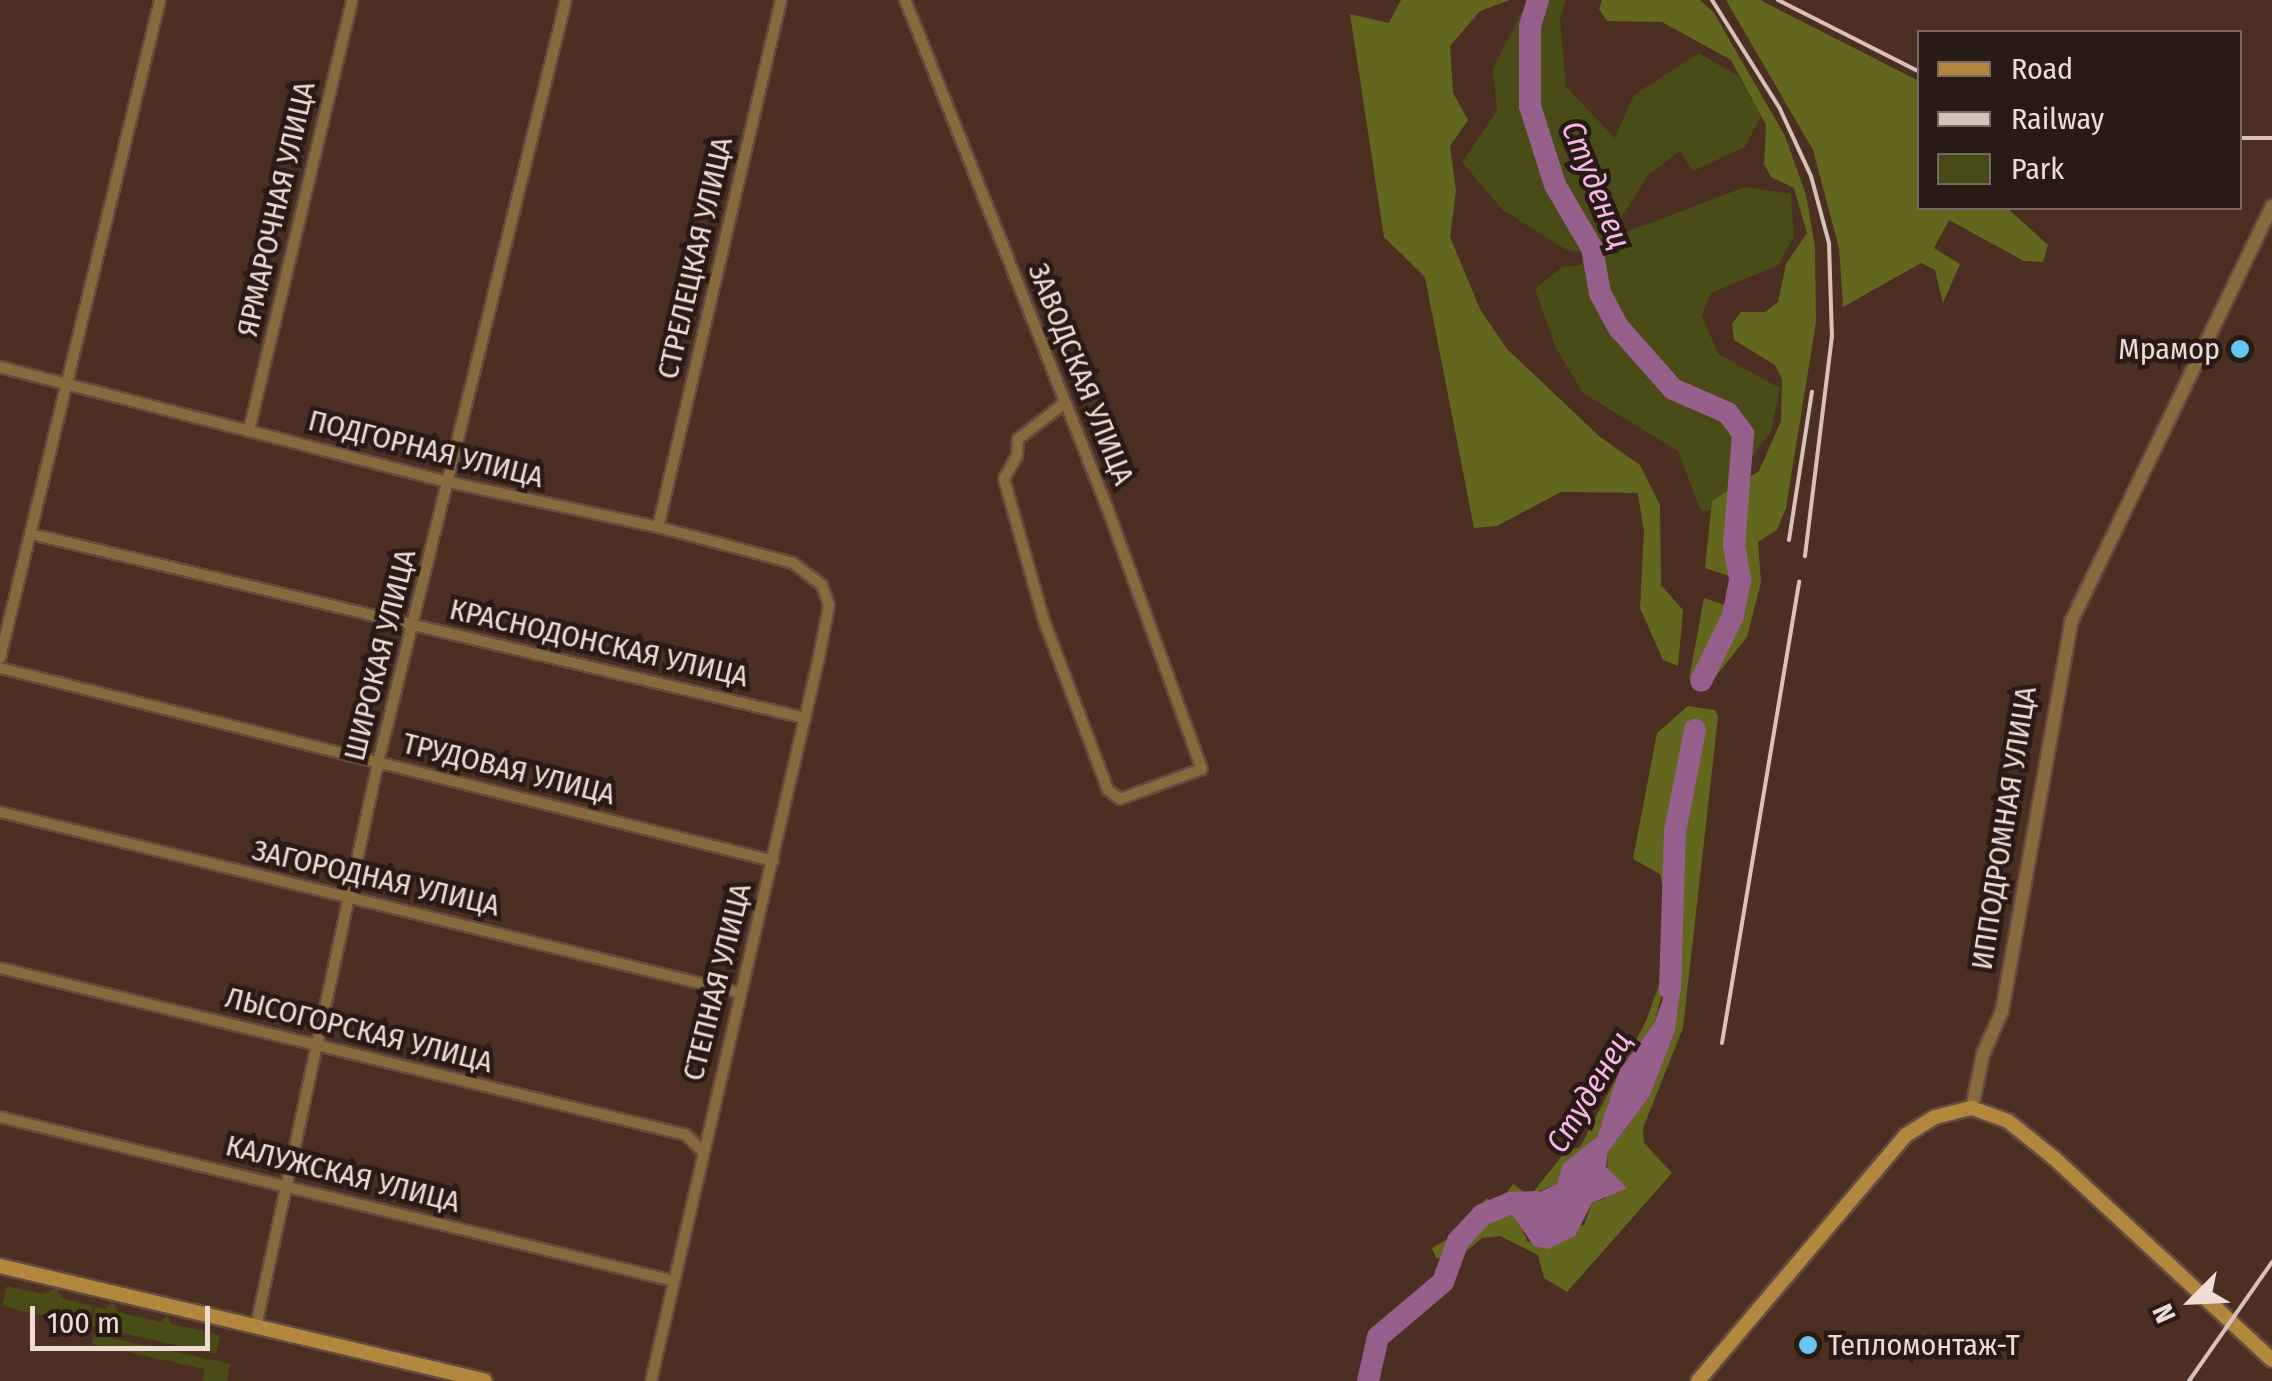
<!DOCTYPE html>
<meta charset="utf-8">
<style>
body{margin:0}
#map{position:relative;width:2272px;height:1381px;overflow:hidden;background:#4b2f23;font-family:"Fira Sans Condensed",sans-serif}
div>[style]{position:absolute}
.green>*{inset:0;background:#494c17}
.forest>*{inset:0;background:#63671d}
.water>*{inset:0;background:#975f8b}
.river>*{height:22px;margin:-11px;padding:0 11px;transform-origin:11px;border-radius:11px;background:#975f8b}
.roads{filter:drop-shadow(2px 0 #654b3f) drop-shadow(-2px 0 #654b3f) drop-shadow(0 2px #654b3f) drop-shadow(0 -2px #654b3f)}
.minor>*{height:10px;margin:-5px;padding:0 5px;transform-origin:5px;border-radius:5px;background:#866b3f}
.tertiary>*{height:12px;margin:-6px;padding:0 6px;transform-origin:6px;border-radius:6px;background:#866b3f}
.secondary>*{height:14px;margin:-7px;padding:0 7px;transform-origin:7px;border-radius:7px;background:#b3873d}
.rail>*{height:4px;margin:-2px;padding:0 2px;transform-origin:2px;border-radius:2px;background:#d6c2ba}
.dots>*{width:28px;height:28px;translate:-50% -50%;box-sizing:border-box;border:5px solid #281b15;border-radius:50%}
span{translate:-50% -50%;white-space:nowrap;text-align:center;line-height:1.15;-webkit-text-stroke:9px #281b15;paint-order:stroke}
.street-label{font-size:30px;color:#eedcd4}
.poi-label{font-size:30px;color:#eedcd4}
.right{translate:-100% -50%;text-align:right}
.left{translate:0 -50%;text-align:left}
.water-label{font-size:32px;color:#f8b6e9;font-style:italic}
.legend{position:absolute;left:1917px;top:30px;width:325px;height:180px;box-sizing:border-box;background:#281b15;border:2px solid #776861;margin:0;padding:12px 18px;list-style:none;font-size:30px;color:#eedcd4}
.legend li{display:flex;align-items:center;gap:20px;height:50px}
.legend b{width:50px;border:2px solid #776861}
.north{position:absolute;left:2142px;top:1251px;width:100px;height:100px;-webkit-text-stroke:8px #281b15;paint-order:stroke;rotate:246deg;font-size:28px;font-weight:700;line-height:40px;text-align:center;color:#eedcd4}
.north::after{content:'';display:block;margin:auto;width:35px;height:45px;background:#eedcd4;clip-path:polygon(50% 0,100% 100%,50% 72%,0 100%)}
.scale{position:absolute;left:30px;top:1306px;width:180px;height:45px;box-sizing:border-box;border:5px solid #eedcd4;border-top:0;padding-left:12px;font-size:30px;line-height:35px;white-space:nowrap;color:#eedcd4;-webkit-text-stroke:8px #281b15;paint-order:stroke}
</style>
<div id="map">
<div class="green">
<div style="clip-path:polygon(1528px 0,1566px 0,1560px 19px,1566px 87px,1615px 138px,1634px 95px,1699px 53px,1739px 77px,1761px 116px,1745px 147px,1693px 171px,1680px 151px,1649px 174px,1608px 239px,1745px 187px,1791px 194px,1794px 237px,1778px 265px,1711px 293px,1702px 315px,1718px 354px,1780px 388px,1771px 431px,1746px 465px,1737px 507px,1701px 511px,1678px 451px,1583px 393px,1556px 348px,1535px 289px,1562px 267px,1582px 265px,1585px 253px,1565px 249px,1503px 210px,1462px 162px,1497px 111px,1493px 69px)"></div>
<div style="clip-path:polygon(7px 1286px,43px 1294px,57px 1288px,62px 1298px,93px 1306px,88px 1326px,2px 1306px)"></div>
<div style="clip-path:polygon(112px 1302px,118px 1312px,161px 1322px,168px 1314px,171px 1324px,220px 1335px,216px 1354px,91px 1326px,95px 1307px,106px 1309px)"></div>
<div style="clip-path:polygon(94px 1334px,230px 1364px,227px 1381px,203px 1381px,204px 1369px,92px 1344px)"></div>
</div>
<div class="forest">
<div style="clip-path:polygon(1401px 0,1510px 0,1480px 11px,1450px 46px,1453px 93px,1468px 120px,1450px 146px,1456px 191px,1450px 237px,1480px 309px,1507px 349px,1600px 437px,1640px 465px,1660px 505px,1661px 585px,1683px 610px,1678px 666px,1663px 660px,1640px 608px,1644px 532px,1638px 493px,1561px 492px,1497px 526px,1474px 528px,1425px 277px,1384px 237px,1350px 14px,1389px 23px)"></div>
<div style="clip-path:polygon(1602px 0,1700px 0,1714px 13px,1785px 136px,1806px 195px,1815px 247px,1816px 322px,1786px 508px,1777px 530px,1758px 542px,1761px 582px,1747px 637px,1712px 681px,1689px 679px,1704px 598px,1725px 605px,1732px 577px,1705px 568px,1712px 501px,1759px 471px,1781px 421px,1782px 379px,1775px 365px,1734px 340px,1732px 324px,1741px 312px,1765px 312px,1778px 302px,1786px 264px,1807px 233px,1794px 188px,1771px 177px,1764px 164px,1766px 125px,1731px 60px,1662px 22px,1607px 21px,1599px 9px)"></div>
<div style="clip-path:polygon(1726px 0,1760px 0,1919px 81px,1920px 208px,2007px 208px,2048px 245px,2043px 262px,2024px 261px,1949px 220px,1934px 248px,1960px 264px,1943px 303px,1935px 270px,1921px 263px,1843px 307px,1839px 248px,1813px 150px)"></div>
<div style="clip-path:polygon(evenodd,1688px 706px,1715px 710px,1718px 717px,1683px 1028px,1643px 1128px,1644px 1143px,1672px 1173px,1567px 1292px,1544px 1278px,1538px 1255px,1500px 1236px,1482px 1238px,1455px 1261px,1436px 1258px,1432px 1248px,1465px 1229px,1486px 1198px,1498px 1204px,1513px 1184px,1530px 1196px,1565px 1152px,1580px 1147px,1646px 1021px,1674px 943px,1660px 874px,1633px 859px,1657px 733px,1688px 706px,1676px 961px,1675px 1031px,1650px 1096px,1608px 1152px,1606px 1198px,1592px 1203px,1584px 1225px,1528px 1242px,1510px 1203px,1557px 1184px,1564px 1164px,1597px 1137px,1625px 1061px,1655px 1022px,1668px 969px,1676px 961px)"></div>
</div>
<div class="water">
<div style="clip-path:polygon(1676px 960px,1680px 991px,1675px 1031px,1650px 1096px,1608px 1152px,1606px 1167px,1627px 1188px,1592px 1203px,1575px 1236px,1548px 1249px,1534px 1246px,1507px 1207px,1557px 1184px,1563px 1164px,1597px 1137px,1620px 1069px,1655px 1022px)"></div>
</div>
<div class="river">
<div style="left:1538px;top:0;width:27px;rotate:107deg"></div>
<div style="left:1530px;top:26px;width:80px;rotate:90deg"></div>
<div style="left:1530px;top:106px;width:83px;rotate:72.4deg"></div>
<div style="left:1555px;top:185px;width:73px;rotate:59.6deg"></div>
<div style="left:1592px;top:248px;width:46px;rotate:79.9deg"></div>
<div style="left:1600px;top:293px;width:40px;rotate:62deg"></div>
<div style="left:1619px;top:328px;width:81px;rotate:48.5deg"></div>
<div style="left:1673px;top:389px;width:60px;rotate:23.6deg"></div>
<div style="left:1728px;top:413px;width:26px;rotate:54deg"></div>
<div style="left:1743px;top:434px;width:111px;rotate:94.6deg"></div>
<div style="left:1734px;top:545px;width:36px;rotate:80deg"></div>
<div style="left:1740px;top:580px;width:37px;rotate:101deg"></div>
<div style="left:1733px;top:616px;width:72px;rotate:116.2deg"></div>
<div style="left:1670px;top:989px;width:157px;rotate:-88.2deg"></div>
<div style="left:1675px;top:832px;width:104px;rotate:-78.9deg"></div>
<div style="left:1368px;top:1381px;width:45px;rotate:-77.2deg"></div>
<div style="left:1378px;top:1337px;width:85px;rotate:-40.2deg"></div>
<div style="left:1443px;top:1282px;width:44px;rotate:-69.9deg"></div>
<div style="left:1458px;top:1241px;width:35px;rotate:-47deg"></div>
<div style="left:1482px;top:1215px;width:30px;rotate:-23deg"></div>
<div style="left:1510px;top:1203px;width:26px;rotate:-2deg"></div>
</div>
<div class="roads">
<div class="minor">
<div style="left:905px;top:0;width:29px;rotate:68deg"></div>
<div style="left:916px;top:27px;width:517px;rotate:68.3deg"></div>
<div style="left:1107px;top:507px;width:279px;rotate:70.1deg"></div>
<div style="left:1202px;top:769px;width:87px;rotate:159.9deg"></div>
<div style="left:1120px;top:799px;width:15px;rotate:-143deg"></div>
<div style="left:1108px;top:790px;width:181px;rotate:-110.7deg"></div>
<div style="left:1044px;top:621px;width:148px;rotate:-105.7deg"></div>
<div style="left:1004px;top:479px;width:26px;rotate:-61deg"></div>
<div style="left:1017px;top:456px;width:17px;rotate:-87deg"></div>
<div style="left:1018px;top:439px;width:59px;rotate:-37.5deg"></div>
<div style="left:0;top:367px;width:463px;rotate:14.4deg"></div>
<div style="left:448px;top:482px;width:215px;rotate:12.1deg"></div>
<div style="left:658px;top:527px;width:140px;rotate:14.9deg"></div>
<div style="left:793px;top:563px;width:36px;rotate:37deg"></div>
<div style="left:822px;top:585px;width:21px;rotate:71deg"></div>
<div style="left:829px;top:605px;width:53px;rotate:100.9deg"></div>
<div style="left:819px;top:657px;width:743px;rotate:103.06deg"></div>
<div style="left:249px;top:430px;width:442px;rotate:-76.5deg"></div>
<div style="left:658px;top:527px;width:541px;rotate:-76.86deg"></div>
<div style="left:31px;top:534px;width:796px;rotate:13.37deg"></div>
<div style="left:0;top:658px;width:677px;rotate:-76.33deg"></div>
<div style="left:0;top:668px;width:797px;rotate:14.02deg"></div>
<div style="left:0;top:812px;width:762px;rotate:13.74deg"></div>
<div style="left:0;top:968px;width:706px;rotate:13.68deg"></div>
<div style="left:686px;top:1135px;width:21px;rotate:45deg"></div>
<div style="left:0;top:1117px;width:694px;rotate:13.68deg"></div>
<div style="left:256px;top:1326px;width:576px;rotate:-77.77deg"></div>
<div style="left:378px;top:763px;width:786px;rotate:-76.16deg"></div>
</div>
<div class="tertiary">
<div style="left:1972px;top:1108px;width:55px;rotate:-78.5deg"></div>
<div style="left:1983px;top:1054px;width:47px;rotate:-66.2deg"></div>
<div style="left:2002px;top:1011px;width:395px;rotate:-79.9deg"></div>
<div style="left:2071px;top:622px;width:462px;rotate:-64.2deg"></div>
</div>
<div class="secondary">
<div style="left:0;top:1266px;width:498px;rotate:13.3deg"></div>
<div style="left:1698px;top:1381px;width:322px;rotate:-49.8deg"></div>
<div style="left:1906px;top:1135px;width:34px;rotate:-32deg"></div>
<div style="left:1935px;top:1117px;width:38px;rotate:-14deg"></div>
<div style="left:1972px;top:1108px;width:38px;rotate:20deg"></div>
<div style="left:2008px;top:1121px;width:59px;rotate:38.8deg"></div>
<div style="left:2054px;top:1158px;width:297px;rotate:42.8deg"></div>
</div>
</div>
<div class="rail">
<div style="left:1712px;top:0;width:128px;rotate:58deg"></div>
<div style="left:1780px;top:109px;width:74px;rotate:65.2deg"></div>
<div style="left:1811px;top:176px;width:69px;rotate:75deg"></div>
<div style="left:1829px;top:243px;width:93px;rotate:88.2deg"></div>
<div style="left:1832px;top:336px;width:222px;rotate:97deg"></div>
<div style="left:1778px;top:0;width:159px;rotate:26.9deg"></div>
<div style="left:2240px;top:138px;width:32px"></div>
<div style="left:1789px;top:540px;width:150px;rotate:-81.2deg"></div>
<div style="left:1722px;top:1043px;width:468px;rotate:-80.5deg"></div>
<div style="left:2189px;top:1381px;width:145px;rotate:-55.1deg"></div>
</div>
<div class="dots">
<div style="left:2240px;top:349px;background:#68c4f0"></div>
<div style="left:1808px;top:1345px;background:#68c4f0"></div>
</div>
<div class="street-label">
<span style="left:276px;top:209px;rotate:-77deg">ЯРМАРОЧНАЯ УЛИЦА</span>
<span style="left:695px;top:258px;rotate:-77deg">СТРЕЛЕЦКАЯ УЛИЦА</span>
<span style="left:1081px;top:374px;rotate:68deg">ЗАВОДСКАЯ УЛИЦА</span>
<span style="left:426px;top:449px;rotate:14deg">ПОДГОРНАЯ УЛИЦА</span>
<span style="left:599px;top:643px;rotate:13deg">КРАСНОДОНСКАЯ УЛИЦА</span>
<span style="left:380px;top:655px;rotate:-76deg">ШИРОКАЯ УЛИЦА</span>
<span style="left:509px;top:769px;rotate:14deg">ТРУДОВАЯ УЛИЦА</span>
<span style="left:2004px;top:828px;rotate:-81deg">ИППОДРОМНАЯ УЛИЦА</span>
<span style="left:376px;top:878px;rotate:13deg">ЗАГОРОДНАЯ УЛИЦА</span>
<span style="left:717px;top:982px;rotate:-76deg">СТЕПНАЯ УЛИЦА</span>
<span style="left:359px;top:1030px;rotate:14deg">ЛЫСОГОРСКАЯ УЛИЦА</span>
<span style="left:343px;top:1174px;rotate:14deg">КАЛУЖСКАЯ УЛИЦА</span>
</div>
<div class="poi-label">
<span class="right" style="left:2220px;top:349px">Мрамор</span>
<span class="left" style="left:1828px;top:1345px">Тепломонтаж-Т</span>
</div>
<div class="water-label">
<span style="left:1596px;top:185px;rotate:68deg">Студенец</span>
<span style="left:1589px;top:1092px;rotate:-59deg">Студенец</span>
</div>
<ul class="legend">
<li><b style="height:12px;background:#b3873d"></b>Road</li>
<li><b style="height:12px;background:#d6c2ba"></b>Railway</li>
<li><b style="height:28px;background:#494c17"></b>Park</li>
</ul>
<div class="north">N</div>
<div class="scale">100 m</div>
</div>
